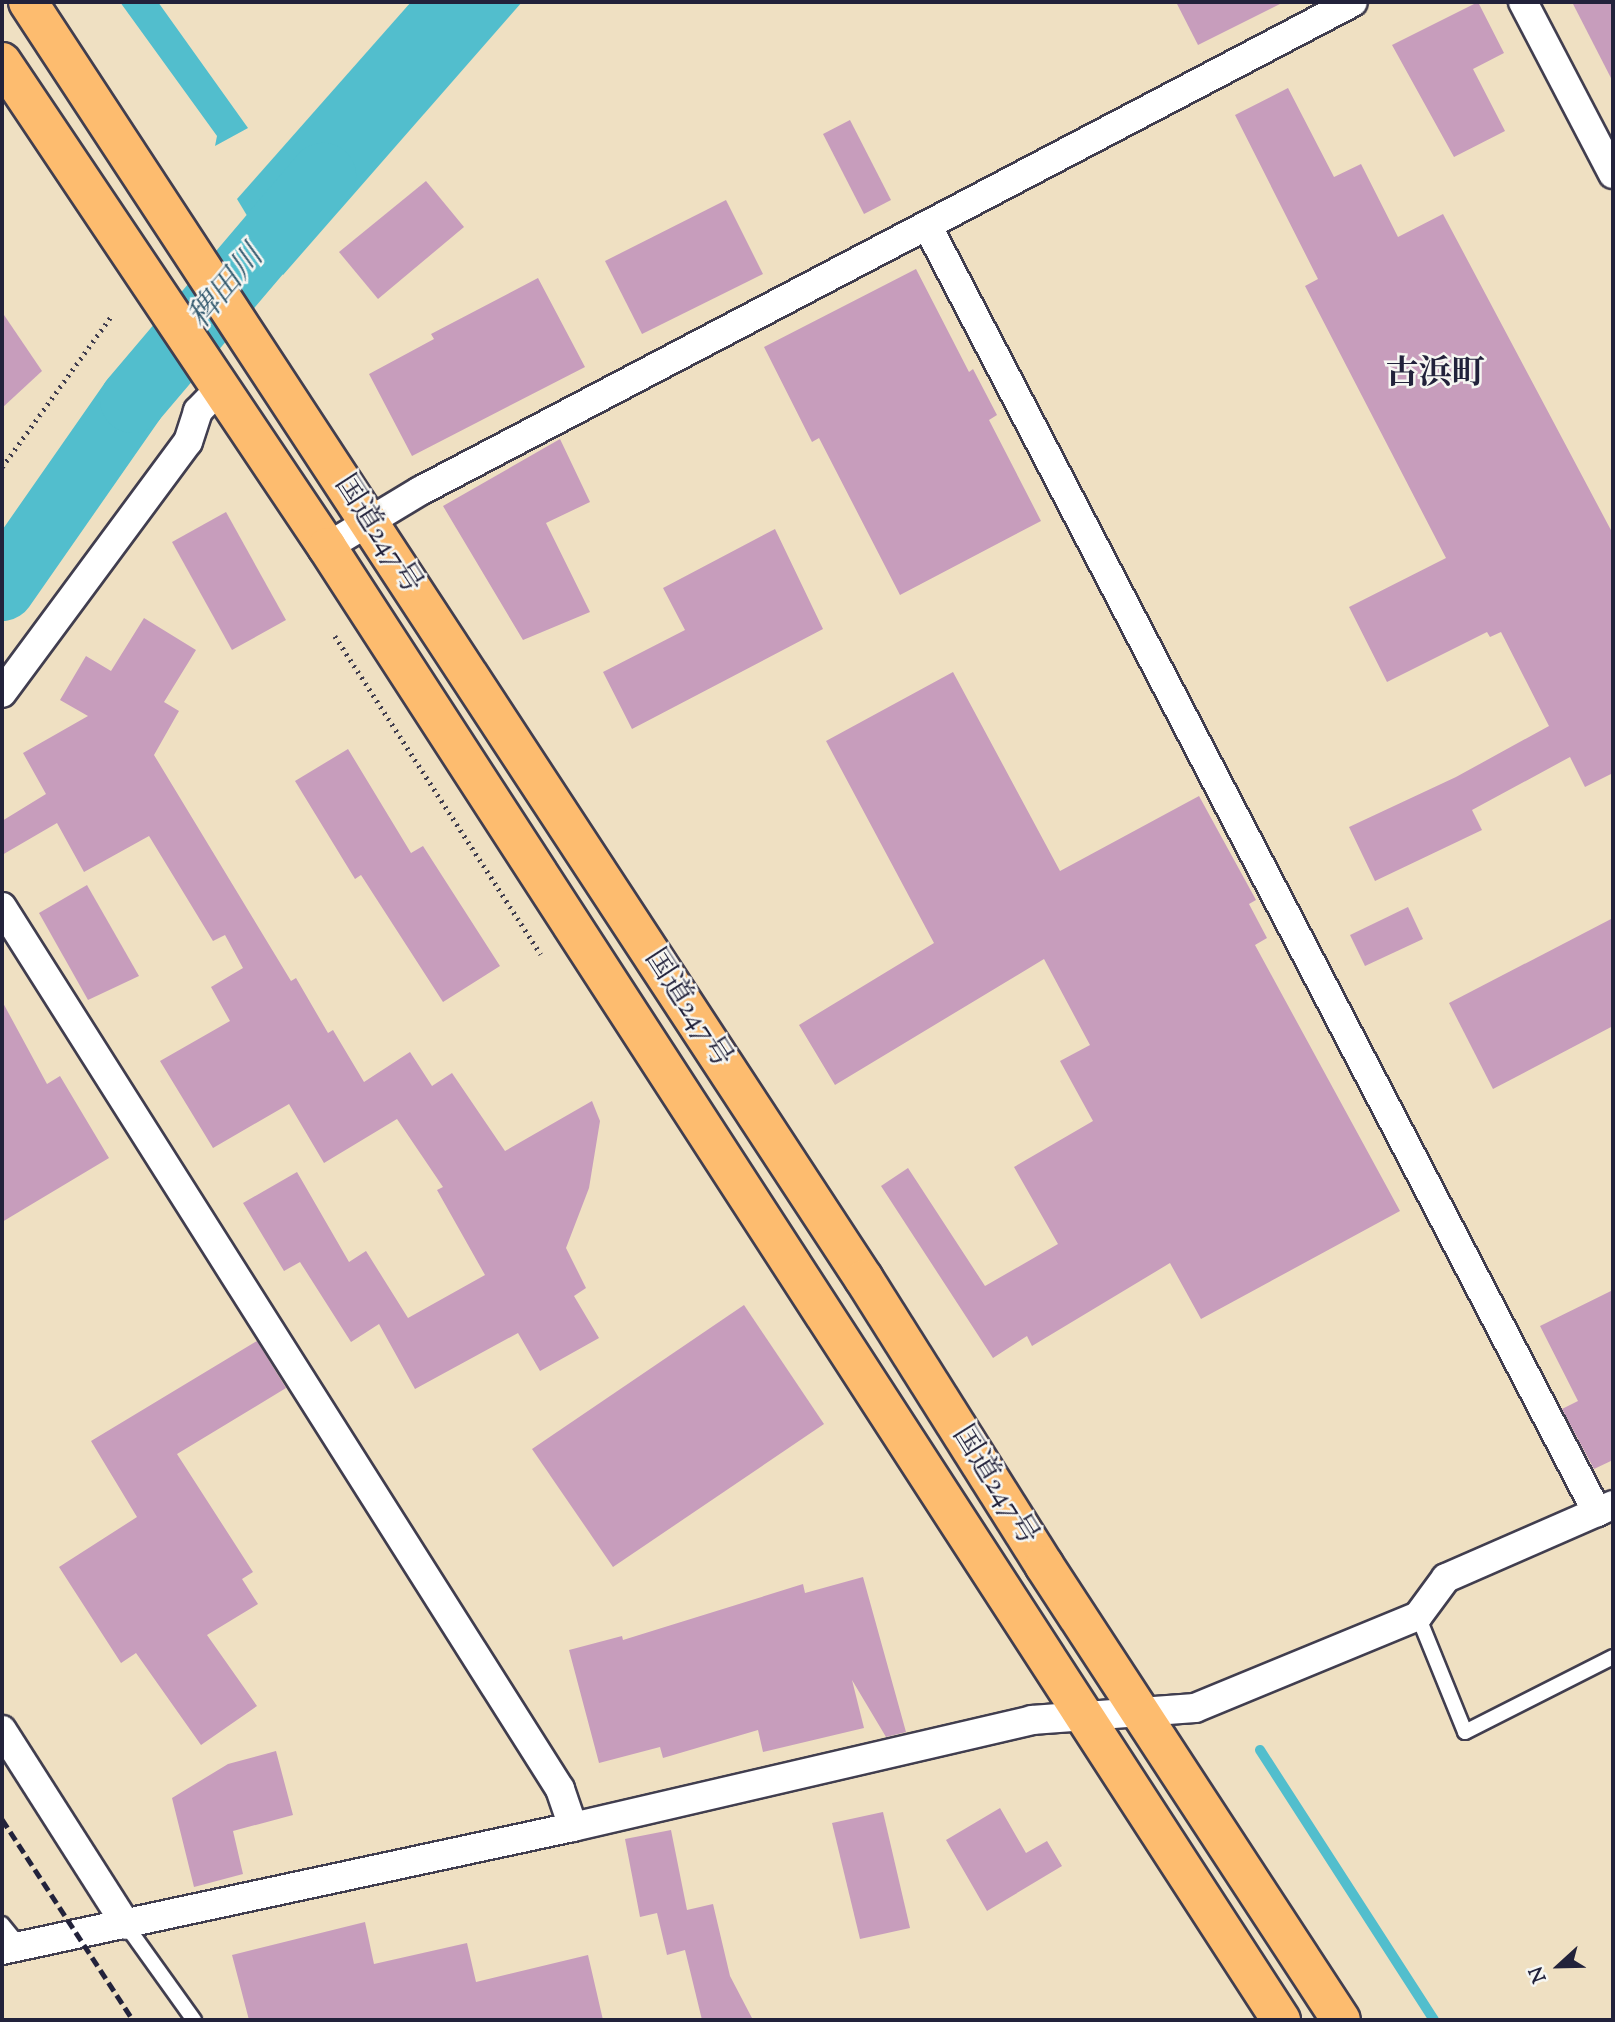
<!DOCTYPE html>
<meta charset="utf-8">
<style>
body{margin:0}
#map{position:relative;width:1615px;height:2022px;overflow:hidden;background:#efe0c2;font-family:"Sorts Mill Goudy","Noto Serif JP",serif}
div>[style]{position:absolute}
.water>*{inset:0;background:#52becd}
.stream>*{height:10px;margin:-5px;padding:0 5px;transform-origin:5px;border-radius:5px;background:#52becd}
.river>*{height:66px;margin:-33px;padding:0 33px;transform-origin:33px;border-radius:33px;background:#52becd}
.building>*{inset:0;background:#c79dbc}
.path>*{height:4.5px;margin-top:-2.25px;transform-origin:0;background:repeating-linear-gradient(90deg,#413e4f 0 2px,transparent 0 7px)}
.roads{filter:drop-shadow(2px 0 #413e4f) drop-shadow(-2px 0 #413e4f) drop-shadow(0 2px #413e4f) drop-shadow(0 -2px #413e4f)}
.service>*{height:14px;margin:-7px;padding:0 7px;transform-origin:7px;border-radius:7px;background:#fff}
.minor>*{height:28px;margin:-14px;padding:0 14px;transform-origin:14px;border-radius:14px;background:#fff}
.trunk>*{height:38px;margin:-19px;padding:0 19px;transform-origin:19px;border-radius:19px;background:#fdbc6f}
.rail>*{height:5px;margin-top:-2.5px;transform-origin:0;background:repeating-linear-gradient(90deg,#22223b 0 10px,transparent 0 15px)}
span{translate:-50% -50%;white-space:nowrap;text-align:center;line-height:1.15;-webkit-text-stroke:5px #f6f6f2;paint-order:stroke}
.street-label{font-size:30px;color:#22223b}
.water-label{font-size:32px;color:#33596e;font-style:italic}
.quarter-label{font-size:33px;color:#22223b;font-weight:700}
.frame{position:absolute;inset:0;border:4px solid #22223b;pointer-events:none}
.north{position:absolute;left:1524px;top:1931px;width:70px;height:70px;-webkit-text-stroke:5px #f6f6f2;paint-order:stroke;rotate:248deg;font-size:19px;font-weight:700;line-height:28px;text-align:center;color:#22223b}
.north::after{content:'';display:block;margin:auto;width:24px;height:32px;background:#22223b;clip-path:polygon(50% 0,100% 100%,50% 72%,0 100%)}
</style>
<div id="map">
<div class="water">
<div style="clip-path:polygon(120px 2px,158px 2px,248px 128px,215px 146px,217px 136px)"></div>
<div style="clip-path:polygon(411px 2px,522px 2px,283px 275px,237px 199px)"></div>
</div>
<div class="stream">
<div style="left:1260px;top:1750px;width:321px;rotate:57.2deg"></div>
</div>
<div class="river">
<div style="left:2px;top:588px;width:229px;rotate:-55.1deg"></div>
<div style="left:133px;top:400px;width:294px;rotate:-49.7deg"></div>
</div>
<div class="building">
<div style="clip-path:polygon(1176px 2px,1284px 2px,1198px 45px)"></div>
<div style="clip-path:polygon(1478px 2px,1504px 53px,1473px 69px,1505px 131px,1454px 157px,1392px 45px)"></div>
<div style="clip-path:polygon(1572px 2px,1613px 2px,1613px 82px)"></div>
<div style="clip-path:polygon(1288px 88px,1334px 177px,1361px 164px,1398px 237px,1443px 214px,1613px 534px,1613px 773px,1585px 787px,1570px 757px,1472px 810px,1482px 830px,1375px 881px,1349px 827px,1456px 777px,1549px 726px,1501px 632px,1490px 637px,1487px 632px,1387px 682px,1349px 607px,1446px 558px,1305px 286px,1318px 279px,1235px 115px)"></div>
<div style="clip-path:polygon(850px 120px,891px 200px,864px 214px,823px 134px)"></div>
<div style="clip-path:polygon(426px 181px,464px 227px,378px 299px,339px 252px)"></div>
<div style="clip-path:polygon(726px 200px,763px 274px,642px 334px,605px 261px)"></div>
<div style="clip-path:polygon(916px 269px,969px 372px,973px 369px,997px 415px,989px 420px,1041px 521px,900px 595px,819px 438px,812px 442px,764px 347px)"></div>
<div style="clip-path:polygon(538px 278px,585px 367px,412px 456px,369px 374px,434px 339px,431px 334px)"></div>
<div style="clip-path:polygon(2px 312px,42px 371px,2px 408px)"></div>
<div style="clip-path:polygon(560px 439px,590px 502px,546px 523px,590px 612px,523px 640px,443px 506px)"></div>
<div style="clip-path:polygon(226px 512px,286px 620px,232px 650px,172px 542px)"></div>
<div style="clip-path:polygon(775px 529px,823px 629px,632px 729px,603px 672px,685px 630px,663px 588px)"></div>
<div style="clip-path:polygon(144px 618px,196px 650px,164px 702px,179px 711px,154px 755px,291px 981px,296px 978px,328px 1033px,333px 1030px,364px 1082px,410px 1052px,432px 1086px,452px 1073px,505px 1151px,592px 1101px,600px 1121px,589px 1188px,566px 1248px,586px 1288px,574px 1296px,599px 1338px,540px 1371px,518px 1333px,415px 1389px,379px 1324px,351px 1342px,300px 1262px,284px 1271px,243px 1203px,297px 1172px,349px 1262px,366px 1251px,408px 1318px,485px 1275px,437px 1190px,443px 1187px,397px 1119px,324px 1163px,289px 1104px,213px 1148px,160px 1061px,230px 1021px,211px 987px,243px 968px,225px 935px,213px 941px,149px 836px,84px 872px,57px 823px,2px 855px,2px 821px,46px 794px,23px 753px,88px 716px,60px 700px,86px 656px,111px 671px)"></div>
<div style="clip-path:polygon(953px 672px,1060px 871px,1199px 796px,1256px 900px,1249px 904px,1267px 938px,1255px 945px,1400px 1211px,1201px 1319px,1170px 1263px,1032px 1346px,1027px 1336px,993px 1358px,881px 1186px,908px 1168px,985px 1286px,1058px 1244px,1014px 1167px,1093px 1121px,1060px 1061px,1090px 1045px,1044px 959px,835px 1085px,799px 1025px,934px 943px,826px 741px)"></div>
<div style="clip-path:polygon(348px 749px,411px 853px,423px 846px,500px 966px,443px 1002px,361px 875px,355px 879px,295px 781px)"></div>
<div style="clip-path:polygon(87px 885px,139px 976px,88px 1000px,39px 913px)"></div>
<div style="clip-path:polygon(1408px 907px,1423px 939px,1365px 966px,1350px 935px)"></div>
<div style="clip-path:polygon(1613px 918px,1613px 1026px,1493px 1089px,1449px 1003px)"></div>
<div style="clip-path:polygon(2px 1001px,47px 1084px,60px 1076px,109px 1158px,2px 1222px)"></div>
<div style="clip-path:polygon(1613px 1290px,1613px 1460px,1594px 1469px,1562px 1409px,1578px 1401px,1540px 1326px)"></div>
<div style="clip-path:polygon(744px 1305px,824px 1424px,613px 1567px,532px 1449px)"></div>
<div style="clip-path:polygon(257px 1341px,286px 1388px,177px 1454px,253px 1572px,242px 1579px,258px 1604px,207px 1635px,257px 1706px,201px 1745px,136px 1653px,121px 1663px,59px 1567px,137px 1517px,91px 1441px)"></div>
<div style="clip-path:polygon(863px 1577px,906px 1732px,886px 1737px,852px 1680px,864px 1728px,763px 1752px,758px 1730px,663px 1758px,660px 1747px,599px 1763px,569px 1650px,622px 1636px,623px 1640px,803px 1584px,805px 1593px)"></div>
<div style="clip-path:polygon(276px 1751px,293px 1815px,233px 1831px,243px 1874px,194px 1887px,172px 1798px,228px 1764px)"></div>
<div style="clip-path:polygon(1000px 1808px,1026px 1853px,1047px 1841px,1062px 1866px,987px 1911px,946px 1840px)"></div>
<div style="clip-path:polygon(883px 1812px,910px 1928px,860px 1939px,832px 1823px)"></div>
<div style="clip-path:polygon(671px 1830px,687px 1910px,713px 1904px,730px 1976px,753px 2020px,702px 2020px,685px 1950px,667px 1955px,657px 1913px,640px 1917px,625px 1839px)"></div>
<div style="clip-path:polygon(365px 1922px,374px 1964px,467px 1943px,476px 1982px,588px 1955px,603px 2020px,249px 2020px,232px 1955px)"></div>
</div>
<div class="path">
<div style="left:2px;top:467px;width:188px;rotate:-54.1deg"></div>
<div style="left:335px;top:636px;width:379px;rotate:57.1deg"></div>
</div>
<div class="roads">
<div class="service">
<div style="left:1418px;top:1616px;width:125px;rotate:67.9deg"></div>
<div style="left:1465px;top:1732px;width:166px;rotate:-26.9deg"></div>
<div style="left:2px;top:1924px;width:28px;rotate:51deg"></div>
<div style="left:126px;top:1925px;width:117px;rotate:54.4deg"></div>
</div>
<div class="minor">
<div style="left:1523px;top:2px;width:194px;rotate:62.4deg"></div>
<div style="left:928px;top:227px;width:1449px;rotate:62.5deg"></div>
<div style="left:327px;top:547px;width:109px;rotate:-31.1deg"></div>
<div style="left:420px;top:491px;width:1053px;rotate:-27.66deg"></div>
<div style="left:2px;top:693px;width:312px;rotate:-53.5deg"></div>
<div style="left:188px;top:442px;width:33px;rotate:-72deg"></div>
<div style="left:198px;top:411px;width:33px;rotate:-46deg"></div>
<div style="left:2px;top:907px;width:1044px;rotate:57.68deg"></div>
<div style="left:560px;top:1789px;width:40px;rotate:71.1deg"></div>
<div style="left:2px;top:1730px;width:231px;rotate:57.5deg"></div>
<div style="left:2px;top:1950px;width:584px;rotate:-12.16deg"></div>
<div style="left:573px;top:1827px;width:471px;rotate:-13.1deg"></div>
<div style="left:1032px;top:1720px;width:163px;rotate:-4.2deg"></div>
<div style="left:1195px;top:1708px;width:241px;rotate:-22.4deg"></div>
<div style="left:1418px;top:1616px;width:47px;rotate:-53.6deg"></div>
<div style="left:1446px;top:1578px;width:182px;rotate:-23.6deg"></div>
</div>
<div class="trunk">
<div style="left:28px;top:2px;width:1526px;rotate:56.79deg"></div>
<div style="left:864px;top:1279px;width:338px;rotate:57.8deg"></div>
<div style="left:1044px;top:1565px;width:543px;rotate:56.87deg"></div>
<div style="left:2px;top:62px;width:584px;rotate:56.17deg"></div>
<div style="left:327px;top:547px;width:1755px;rotate:57.07deg"></div>
</div>
</div>
<div class="rail">
<div style="left:2px;top:1819px;width:240px;rotate:56.9deg"></div>
</div>
<div class="street-label">
<span style="left:377px;top:535px;rotate:57deg">国道247号</span>
<span style="left:687px;top:1009px;rotate:57deg">国道247号</span>
<span style="left:994px;top:1486px;rotate:58deg">国道247号</span>
</div>
<div class="water-label">
<span style="left:227px;top:288px;rotate:-50deg">稗田川</span>
</div>
<div class="quarter-label">
<span style="left:1435px;top:376px">古浜町</span>
</div>
<div class="frame"></div>
<div class="north">N</div>
</div>
